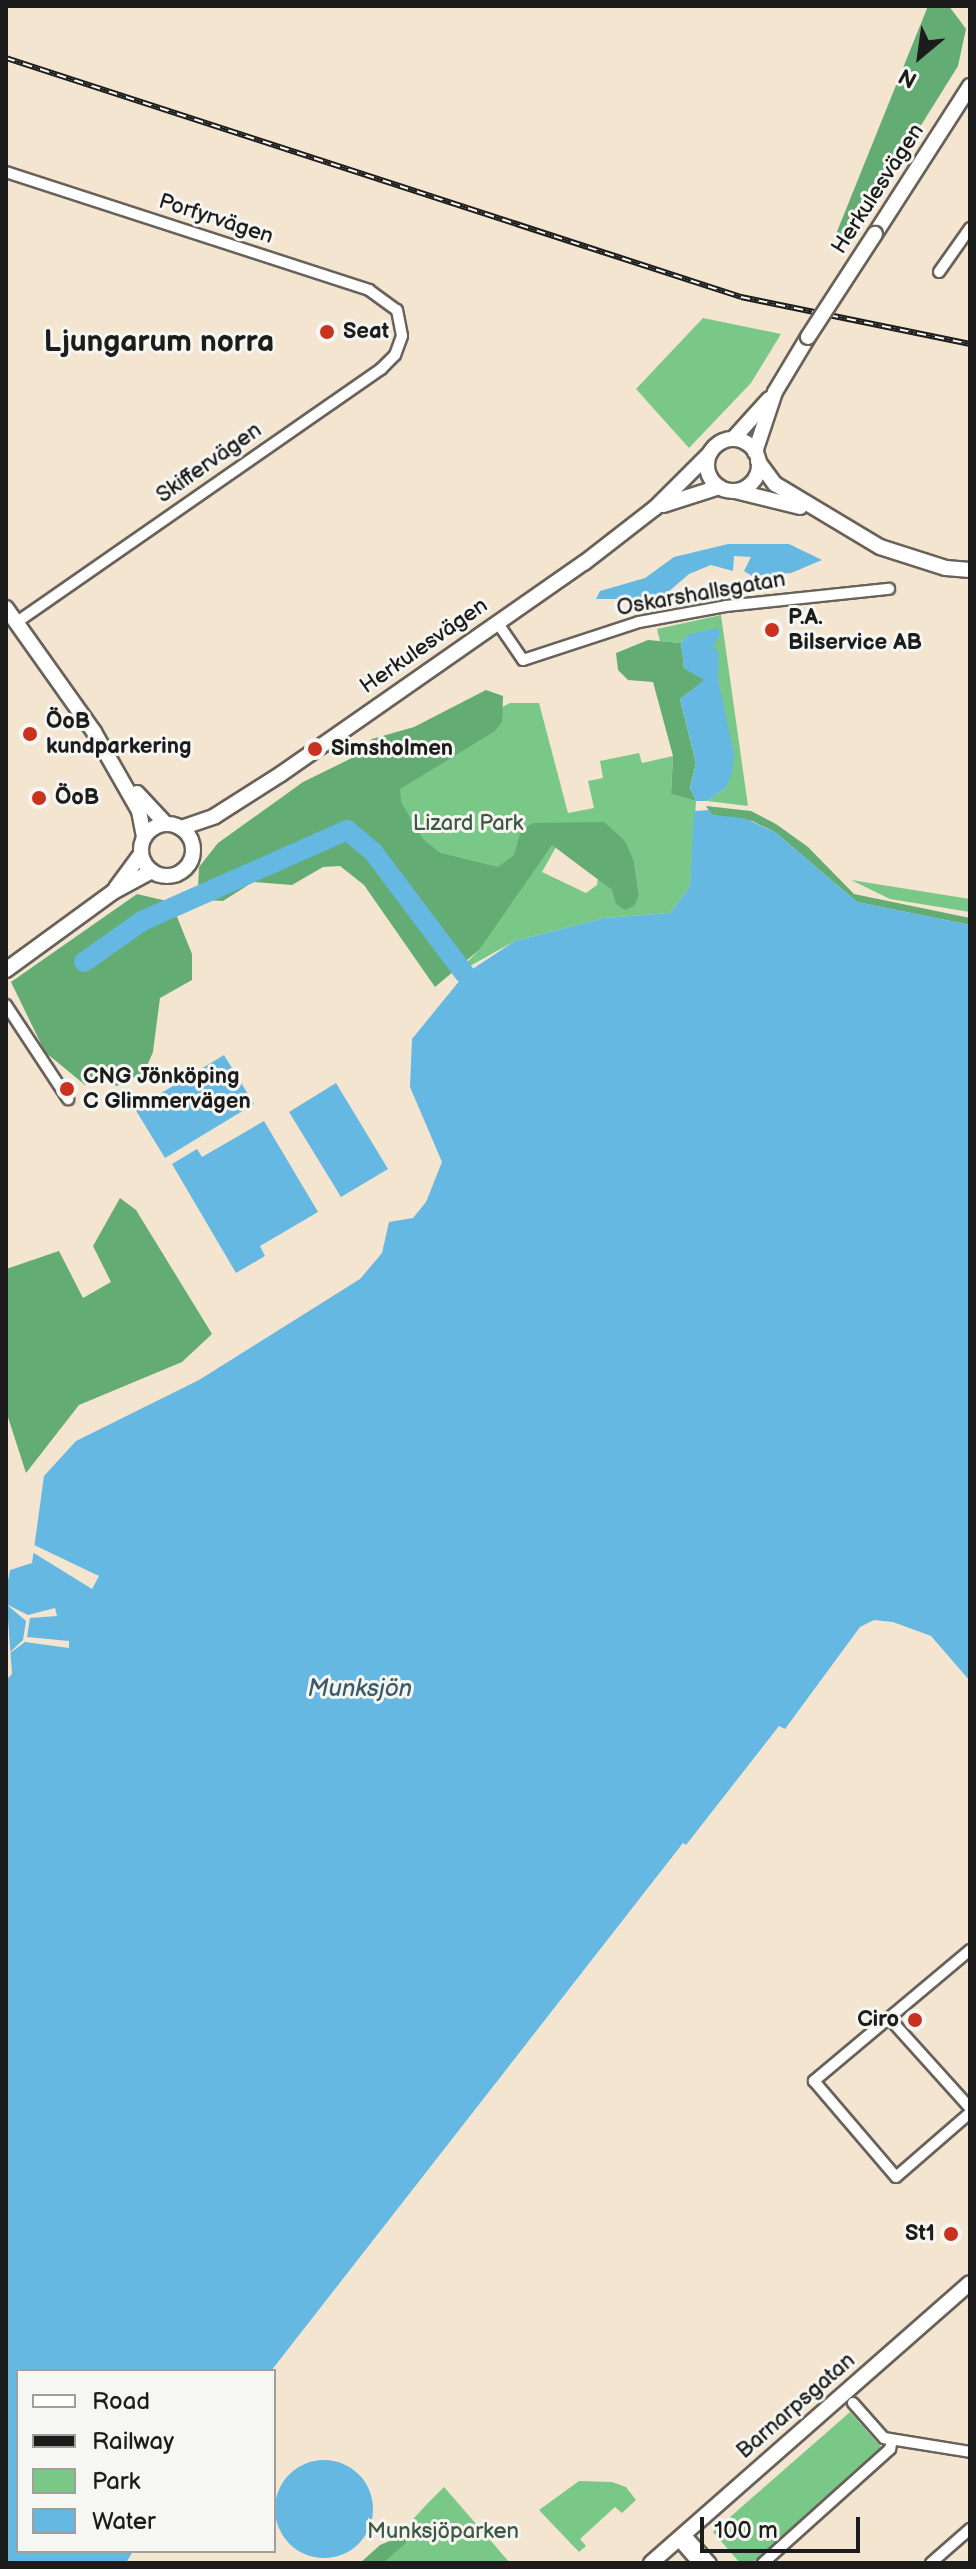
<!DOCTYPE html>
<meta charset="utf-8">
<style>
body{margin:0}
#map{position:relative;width:976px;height:2569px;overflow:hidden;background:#f4e5d1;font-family:"Balsamiq Sans",sans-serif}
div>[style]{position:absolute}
.green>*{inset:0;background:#7ac888}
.forest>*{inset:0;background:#63ac74}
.water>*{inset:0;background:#65b8e1}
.round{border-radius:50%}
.pier>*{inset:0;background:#f4e5d1}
.river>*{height:20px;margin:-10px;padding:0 10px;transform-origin:10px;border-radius:10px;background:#65b8e1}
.roads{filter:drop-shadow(2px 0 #68625b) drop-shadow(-2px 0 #68625b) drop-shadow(0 2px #68625b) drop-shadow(0 -2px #68625b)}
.minor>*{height:10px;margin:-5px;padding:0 5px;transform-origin:5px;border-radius:5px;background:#fff}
.tertiary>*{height:14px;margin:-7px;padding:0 7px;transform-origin:7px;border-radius:7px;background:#fff}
.secondary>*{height:14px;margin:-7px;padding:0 7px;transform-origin:7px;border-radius:7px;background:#fff}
.secondary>.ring{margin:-7px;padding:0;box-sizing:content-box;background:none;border:14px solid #fff;border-radius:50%}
.rail>*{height:6px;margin-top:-3px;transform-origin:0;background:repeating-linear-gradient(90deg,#f6f6f2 0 9px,#1c1c1c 0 18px);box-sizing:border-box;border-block:2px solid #1c1c1c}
.bridges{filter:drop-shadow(2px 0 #68625b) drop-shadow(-2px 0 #68625b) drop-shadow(0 2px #68625b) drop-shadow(0 -2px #68625b)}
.tertiary-bridge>*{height:14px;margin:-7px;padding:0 7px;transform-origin:7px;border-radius:7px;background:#fff}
.dots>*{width:22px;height:22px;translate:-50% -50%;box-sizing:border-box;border:4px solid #f6f6f2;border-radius:50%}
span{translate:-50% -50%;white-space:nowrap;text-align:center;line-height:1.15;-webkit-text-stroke:6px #f6f6f2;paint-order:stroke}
.street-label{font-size:22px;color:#1c1c1c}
.poi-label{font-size:22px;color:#1c1c1c;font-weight:700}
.left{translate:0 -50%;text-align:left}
.right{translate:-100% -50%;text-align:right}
.park-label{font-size:22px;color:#3d5842}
.water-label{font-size:24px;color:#395a6b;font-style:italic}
.district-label{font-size:30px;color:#1c1c1c;font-weight:700}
.frame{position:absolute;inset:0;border:8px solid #1c1c1c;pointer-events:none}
.legend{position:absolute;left:16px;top:2369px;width:260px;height:184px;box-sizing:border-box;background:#f6f6f2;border:2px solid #9f9f9c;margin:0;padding:10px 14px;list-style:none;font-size:24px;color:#1c1c1c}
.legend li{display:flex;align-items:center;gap:16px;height:40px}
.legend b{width:40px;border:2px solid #9f9f9c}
.north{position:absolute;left:880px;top:16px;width:80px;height:80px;-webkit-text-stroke:6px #f6f6f2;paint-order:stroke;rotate:209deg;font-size:22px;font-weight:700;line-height:32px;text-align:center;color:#1c1c1c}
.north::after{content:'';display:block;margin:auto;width:28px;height:36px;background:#1c1c1c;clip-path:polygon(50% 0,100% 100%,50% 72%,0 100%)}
.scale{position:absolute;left:700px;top:2517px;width:160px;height:36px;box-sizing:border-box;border:4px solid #1c1c1c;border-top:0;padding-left:10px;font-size:24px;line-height:28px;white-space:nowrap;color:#1c1c1c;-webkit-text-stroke:6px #f6f6f2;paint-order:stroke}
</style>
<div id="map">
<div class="green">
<div style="clip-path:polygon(703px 318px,781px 334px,751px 383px,689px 448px,636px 389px)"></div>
<div style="clip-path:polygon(721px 615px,748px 806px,707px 801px,726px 788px,713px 646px,717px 638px,688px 635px,681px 643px,660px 641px,657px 629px)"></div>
<div style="clip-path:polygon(evenodd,510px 703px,539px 703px,568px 813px,594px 808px,588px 781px,603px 778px,600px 761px,639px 753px,642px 763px,673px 756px,671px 794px,696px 801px,690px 886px,670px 913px,604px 918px,515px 941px,470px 966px,467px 962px,479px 950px,341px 792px,510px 703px,575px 840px,634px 862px,639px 895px,599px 870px,597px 885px,586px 893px,542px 872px,556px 847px,575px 840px)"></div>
<div style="clip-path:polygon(851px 880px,970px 899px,970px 912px,890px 899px)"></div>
<div style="clip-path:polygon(850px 2412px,883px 2449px,753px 2563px,740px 2563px,713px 2532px)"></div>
<div style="clip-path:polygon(579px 2481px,612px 2482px,626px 2487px,636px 2500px,622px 2513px,615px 2507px,580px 2539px,586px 2546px,579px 2552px,539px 2510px)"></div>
<div style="clip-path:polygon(444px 2487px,510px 2563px,373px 2563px,426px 2505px)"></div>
</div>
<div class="forest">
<div style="clip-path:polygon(928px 6px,949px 6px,966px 29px,958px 66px,852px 236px,844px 239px,836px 234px)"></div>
<div style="clip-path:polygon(648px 640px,681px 643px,684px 668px,705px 680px,680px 699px,696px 763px,690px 788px,696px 801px,671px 794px,673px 756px,653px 682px,628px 680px,618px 670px,616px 653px)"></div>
<div style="clip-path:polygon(486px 690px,503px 696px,502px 722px,495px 731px,400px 789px,401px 802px,423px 839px,440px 853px,498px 867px,514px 855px,521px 830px,533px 823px,604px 822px,625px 841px,634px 862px,639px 895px,634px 906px,625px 910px,616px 904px,612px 890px,552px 845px,479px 950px,435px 987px,364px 885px,340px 866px,323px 867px,292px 885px,253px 882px,223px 901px,206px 900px,198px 890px,199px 867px,218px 843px,303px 782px,356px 756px,372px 739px,414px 727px)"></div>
<div style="clip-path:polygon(706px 806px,751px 811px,776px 824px,808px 847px,854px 894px,970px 918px,970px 925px,857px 902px,775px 832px,752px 821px,712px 815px)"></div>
<div style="clip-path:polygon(137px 894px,171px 902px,192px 954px,192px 980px,160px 998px,153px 1052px,144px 1073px,117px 1086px,104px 1081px,85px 1085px,45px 1052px,11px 982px)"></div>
<div style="clip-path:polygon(120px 1198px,136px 1210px,212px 1334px,182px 1362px,79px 1405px,26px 1473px,6px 1411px,6px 1269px,59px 1251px,83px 1298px,111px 1282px,93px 1246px)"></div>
<div style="clip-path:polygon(404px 2535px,406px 2543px,383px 2563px,360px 2563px,380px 2545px)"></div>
</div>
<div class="water">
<div style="clip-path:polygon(728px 544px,789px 544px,822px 560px,791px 573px,752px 576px,744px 571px,751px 557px,734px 556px,733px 571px,711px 565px,689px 574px,660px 599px,596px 599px,600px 591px,645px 578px,674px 557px)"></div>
<div style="clip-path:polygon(716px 628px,721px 633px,713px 646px,719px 653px,718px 680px,734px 753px,732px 773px,726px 788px,707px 801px,696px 801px,690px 789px,696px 763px,680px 699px,704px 680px,684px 668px,681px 643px,688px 635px)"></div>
<div style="clip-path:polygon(710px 810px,712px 815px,744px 818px,775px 832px,857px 902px,970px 925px,970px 1681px,931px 1636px,893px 1622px,874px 1620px,860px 1627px,785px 1729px,779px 1726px,686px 1845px,683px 1843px,271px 2371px,18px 2371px,18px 2551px,133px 2551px,126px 2563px,6px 2563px,6px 1680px,12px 1674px,6px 1591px,10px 1570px,32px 1563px,44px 1476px,76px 1441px,199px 1380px,360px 1279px,382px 1253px,389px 1222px,413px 1218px,426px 1202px,442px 1162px,410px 1087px,412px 1039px,465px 974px,515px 941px,604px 918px,670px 913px,690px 886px,694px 811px)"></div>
<div style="clip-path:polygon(224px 1055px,254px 1104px,165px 1158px,135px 1109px)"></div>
<div style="clip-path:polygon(336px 1083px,388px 1169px,341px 1197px,289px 1112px)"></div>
<div style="clip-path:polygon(264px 1121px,318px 1212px,260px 1246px,265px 1256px,236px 1273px,172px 1164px,197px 1149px,202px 1157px)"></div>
<div class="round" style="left:275px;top:2460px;width:98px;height:98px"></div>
</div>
<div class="pier">
<div style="clip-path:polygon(30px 1543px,99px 1576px,92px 1589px,29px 1550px)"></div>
<div style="clip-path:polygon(6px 1604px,28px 1615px,55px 1608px,57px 1616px,30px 1618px,27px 1637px,69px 1641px,69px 1648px,25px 1642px,6px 1656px,23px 1640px,26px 1621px)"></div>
</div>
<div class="river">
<div style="left:84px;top:962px;width:71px;rotate:-35.3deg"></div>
<div style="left:142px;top:921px;width:224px;rotate:-23.9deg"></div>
<div style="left:347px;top:830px;width:35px;rotate:40deg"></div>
<div style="left:374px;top:853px;width:151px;rotate:53.1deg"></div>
</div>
<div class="roads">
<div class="minor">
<div style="left:6px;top:172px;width:382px;rotate:18deg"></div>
<div style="left:369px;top:290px;width:34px;rotate:36deg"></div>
<div style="left:397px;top:310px;width:26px;rotate:79deg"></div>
<div style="left:402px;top:336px;width:20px;rotate:110deg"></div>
<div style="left:395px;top:355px;width:20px;rotate:135deg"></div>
<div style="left:381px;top:369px;width:445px;rotate:145.2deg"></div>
<div style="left:939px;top:272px;width:54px;rotate:-54.8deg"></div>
<div style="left:497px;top:622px;width:46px;rotate:55.6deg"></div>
<div style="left:523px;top:660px;width:122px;rotate:-18.1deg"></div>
<div style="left:639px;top:622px;width:88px;rotate:-10.4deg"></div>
<div style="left:726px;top:606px;width:164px;rotate:-6deg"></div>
<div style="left:6px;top:1005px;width:113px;rotate:56.6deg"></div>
<div style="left:970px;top:1950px;width:204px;rotate:140deg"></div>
<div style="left:814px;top:2081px;width:126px;rotate:49.5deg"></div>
<div style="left:896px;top:2177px;width:98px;rotate:-40.9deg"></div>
<div style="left:889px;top:2018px;width:121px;rotate:48deg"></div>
<div style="left:853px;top:2403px;width:47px;rotate:48.5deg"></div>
<div style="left:884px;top:2438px;width:87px;rotate:9.2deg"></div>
<div style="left:684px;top:2533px;width:40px;rotate:48deg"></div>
<div style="left:678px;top:2540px;width:30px;rotate:49deg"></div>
<div style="left:763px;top:2563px;width:171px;rotate:-41.9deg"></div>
<div style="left:890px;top:2449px;width:9px;rotate:-77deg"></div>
<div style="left:931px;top:2563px;width:52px;rotate:-41.1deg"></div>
</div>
<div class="tertiary">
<div style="left:875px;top:234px;width:176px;rotate:-57.3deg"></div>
<div style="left:733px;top:439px;width:54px;rotate:-48deg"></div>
<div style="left:755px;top:452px;width:63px;rotate:-71.6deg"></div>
<div style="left:775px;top:392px;width:64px;rotate:-59deg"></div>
</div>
<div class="secondary">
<div class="ring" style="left:707px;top:439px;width:38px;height:38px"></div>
<div style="left:758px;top:461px;width:29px;rotate:54deg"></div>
<div style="left:775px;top:484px;width:122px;rotate:31deg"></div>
<div style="left:880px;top:547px;width:69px;rotate:17.7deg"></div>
<div style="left:946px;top:568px;width:24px;rotate:5deg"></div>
<div style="left:735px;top:491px;width:67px;rotate:13.8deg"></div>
<div style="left:663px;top:505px;width:59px;rotate:-17.8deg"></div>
<div style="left:6px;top:608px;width:152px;rotate:54.6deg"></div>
<div style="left:94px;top:732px;width:91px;rotate:60.3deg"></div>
<div style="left:139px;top:811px;width:25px;rotate:79deg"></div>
<div style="left:137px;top:793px;width:42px;rotate:46.9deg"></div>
<div class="ring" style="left:141px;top:824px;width:38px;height:38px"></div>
<div style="left:181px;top:828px;width:36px;rotate:-19deg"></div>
<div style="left:215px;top:816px;width:78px;rotate:-32.5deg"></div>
<div style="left:281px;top:774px;width:369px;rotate:-34.9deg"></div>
<div style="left:584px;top:563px;width:90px;rotate:-37.8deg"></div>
<div style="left:655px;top:508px;width:78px;rotate:-45deg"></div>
<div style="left:116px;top:888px;width:42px;rotate:-53.7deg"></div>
<div style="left:6px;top:970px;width:132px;rotate:-36.1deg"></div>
<div style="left:113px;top:892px;width:44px;rotate:-28.3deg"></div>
<div style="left:651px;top:2563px;width:424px;rotate:-41.3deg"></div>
</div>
</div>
<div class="rail">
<div style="left:6px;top:58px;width:773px;rotate:18.01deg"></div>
<div style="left:741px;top:297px;width:234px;rotate:11.6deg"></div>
</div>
<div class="bridges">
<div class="tertiary-bridge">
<div style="left:808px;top:337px;width:123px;rotate:-57deg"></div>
</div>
</div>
<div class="dots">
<div style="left:327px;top:332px;background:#c8321e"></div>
<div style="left:772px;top:630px;background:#c8321e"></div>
<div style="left:30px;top:734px;background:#c8321e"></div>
<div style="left:315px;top:749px;background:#c8321e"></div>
<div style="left:39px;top:798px;background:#c8321e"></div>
<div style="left:67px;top:1089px;background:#c8321e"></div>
<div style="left:915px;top:2020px;background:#c8321e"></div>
<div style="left:951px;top:2234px;background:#c8321e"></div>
</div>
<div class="street-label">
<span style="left:878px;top:189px;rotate:-57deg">Herkulesvägen</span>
<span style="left:216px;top:219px;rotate:18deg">Porfyrvägen</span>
<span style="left:209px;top:463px;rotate:-35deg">Skiffervägen</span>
<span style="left:701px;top:594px;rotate:-10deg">Oskarshallsgatan</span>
<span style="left:424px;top:646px;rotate:-35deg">Herkulesvägen</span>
<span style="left:796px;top:2406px;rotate:-41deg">Barnarpsgatan</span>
</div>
<div class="poi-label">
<span class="left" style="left:343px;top:332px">Seat</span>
<span class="left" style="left:788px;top:630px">P.A.<br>Bilservice AB</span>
<span class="left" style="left:46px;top:734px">ÖoB<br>kundparkering</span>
<span class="left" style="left:331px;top:749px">Simsholmen</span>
<span class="left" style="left:55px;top:798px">ÖoB</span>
<span class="left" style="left:83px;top:1089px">CNG Jönköping<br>C Glimmervägen</span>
<span class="right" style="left:899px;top:2020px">Ciro</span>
<span class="right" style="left:935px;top:2234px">St1</span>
</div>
<div class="park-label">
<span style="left:468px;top:824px">Lizard Park</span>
<span style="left:443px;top:2532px">Munksjöparken</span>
</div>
<div class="water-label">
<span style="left:360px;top:1689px">Munksjön</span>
</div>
<div class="district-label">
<span style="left:159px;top:342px">Ljungarum norra</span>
</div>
<div class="frame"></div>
<ul class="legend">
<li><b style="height:10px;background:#fff"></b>Road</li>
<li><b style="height:10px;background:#1c1c1c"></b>Railway</li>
<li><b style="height:22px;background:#7ac888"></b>Park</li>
<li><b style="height:22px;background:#65b8e1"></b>Water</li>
</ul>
<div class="north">N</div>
<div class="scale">100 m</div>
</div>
